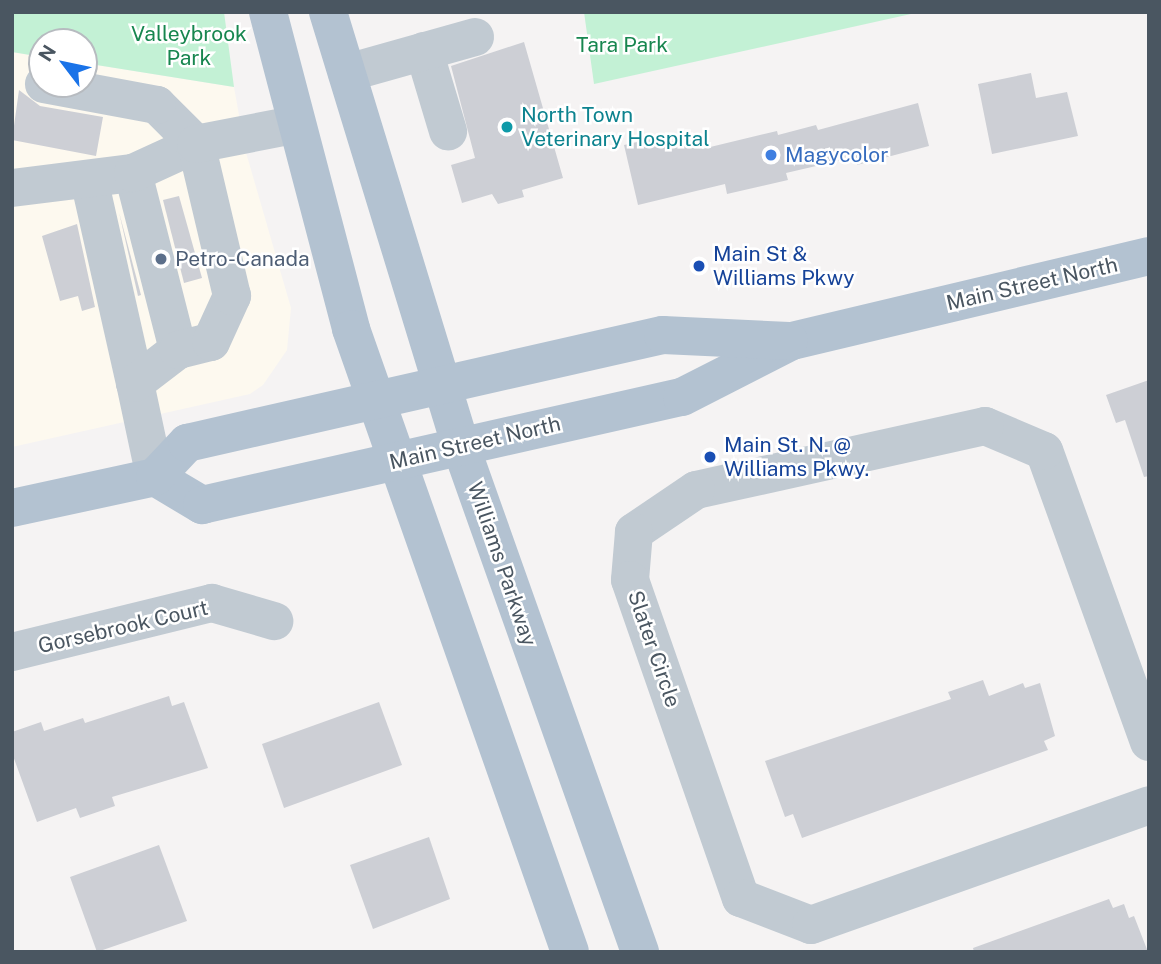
<!DOCTYPE html>
<style>
body{margin:0}
#map{position:relative;width:1161px;height:964px;overflow:hidden;background:#f5f3f3;font-family:"Public Sans",sans-serif}
div>[style]{position:absolute}
.commercial>*{inset:0;background:#fdf9ef}
.green>*{inset:0;background:#c3f1d5}
.building>*{inset:0;background:#cdcfd5}
.minor>*{height:38px;margin:-19px;padding:0 19px;transform-origin:19px;border-radius:19px;background:#c1cad2}
.major>*{height:38px;margin:-19px;padding:0 19px;transform-origin:19px;border-radius:19px;background:#b3c2d1}
.dots>*{width:19px;height:19px;translate:-50% -50%;box-sizing:border-box;border:4px solid #fff;border-radius:50%}
span{translate:-50% -50%;white-space:nowrap;text-align:center;line-height:1.15;-webkit-text-stroke:5px #fff;paint-order:stroke}
.park-label{font-size:21px;color:#17864f}
.culture-label{font-size:21px;color:#0d838f}
.left{translate:0 -50%;text-align:left}
.shop-label{font-size:21px;color:#366cbe}
.transit-label{font-size:21px;color:#164399}
.service-label{font-size:21px;color:#4e5e75}
.street-label{font-size:21px;color:#4a5661}
.frame{position:absolute;inset:0;border:14px solid #4a5661;pointer-events:none}
.north{position:absolute;left:28px;top:28px;width:70px;height:70px;box-sizing:border-box;background:#fff;border:2px solid #b7bbc0;border-radius:50%;rotate:302deg;font-size:19px;font-weight:700;line-height:28px;text-align:center;color:#4a5661}
.north::after{content:'';display:block;margin:auto;width:24px;height:32px;background:#1a73e8;clip-path:polygon(50% 0,100% 100%,50% 72%,0 100%)}
</style>
<div id="map">
<div class="commercial">
<div style="clip-path:polygon(12px 52px,42px 57px,42px 84px,84px 84px,84px 63px,234px 87px,245px 149px,291px 308px,287px 350px,263px 385px,250px 394px,12px 447px)"></div>
</div>
<div class="green">
<div style="clip-path:polygon(12px 12px,224px 12px,234px 87px,84px 63px,84px 42px,42px 42px,42px 57px,12px 52px)"></div>
<div style="clip-path:polygon(584px 12px,920px 12px,594px 84px)"></div>
</div>
<div class="building">
<div style="clip-path:polygon(524px 42px,563px 178px,522px 190px,524px 197px,498px 204px,492px 194px,462px 203px,451px 165px,475px 158px,451px 66px)"></div>
<div style="clip-path:polygon(1031px 73px,1036px 98px,1067px 92px,1078px 136px,992px 154px,978px 84px)"></div>
<div style="clip-path:polygon(19px 90px,40px 106px,103px 117px,96px 156px,12px 140px)"></div>
<div style="clip-path:polygon(918px 103px,929px 146px,857px 165px,855px 157px,786px 173px,788px 180px,727px 194px,725px 184px,638px 205px,624px 145px,664px 136px,666px 143px,699px 136px,702px 149px,777px 131px,778px 135px,816px 125px,818px 130px)"></div>
<div style="clip-path:polygon(179px 196px,202px 278px,184px 283px,163px 200px)"></div>
<div style="clip-path:polygon(119px 212px,141px 295px,138px 296px)"></div>
<div style="clip-path:polygon(77px 224px,95px 307px,82px 311px,78px 296px,60px 301px,42px 236px)"></div>
<div style="clip-path:polygon(1149px 380px,1149px 476px,1144px 477px,1125px 420px,1116px 423px,1106px 395px)"></div>
<div style="clip-path:polygon(983px 680px,989px 696px,1023px 683px,1025px 688px,1040px 683px,1055px 736px,1044px 741px,1048px 750px,802px 838px,793px 814px,785px 817px,765px 761px,951px 699px,948px 692px)"></div>
<div style="clip-path:polygon(169px 696px,172px 706px,184px 702px,208px 768px,112px 797px,115px 806px,80px 818px,76px 808px,37px 822px,12px 753px,12px 732px,41px 722px,44px 731px,83px 718px,85px 723px)"></div>
<div style="clip-path:polygon(379px 702px,402px 765px,284px 808px,262px 744px)"></div>
<div style="clip-path:polygon(429px 837px,450px 899px,373px 929px,350px 865px)"></div>
<div style="clip-path:polygon(159px 845px,187px 921px,97px 952px,70px 877px)"></div>
<div style="clip-path:polygon(1109px 899px,1113px 908px,1124px 904px,1129px 918px,1134px 916px,1148px 952px,974px 952px,973px 948px)"></div>
</div>
<div class="minor">
<div style="left:424px;top:51px;width:84px;rotate:73.3deg"></div>
<div style="left:347px;top:73px;width:133px;rotate:-15.7deg"></div>
<div style="left:133px;top:173px;width:183px;rotate:75.7deg"></div>
<div style="left:89px;top:179px;width:209px;rotate:77.3deg"></div>
<div style="left:12px;top:188px;width:122px;rotate:-7.1deg"></div>
<div style="left:133px;top:173px;width:69px;rotate:-24.7deg"></div>
<div style="left:196px;top:144px;width:55px;rotate:-135deg"></div>
<div style="left:157px;top:105px;width:115px;rotate:-169.5deg"></div>
<div style="left:155px;top:477px;width:96px;rotate:-102deg"></div>
<div style="left:135px;top:383px;width:54px;rotate:-37.5deg"></div>
<div style="left:178px;top:350px;width:34px;rotate:-14deg"></div>
<div style="left:211px;top:342px;width:51px;rotate:-65.5deg"></div>
<div style="left:232px;top:296px;width:156px;rotate:-103.3deg"></div>
<div style="left:196px;top:144px;width:100px;rotate:-11deg"></div>
<div style="left:12px;top:652px;width:206px;rotate:-13.8deg"></div>
<div style="left:212px;top:603px;width:65px;rotate:16.2deg"></div>
<div style="left:1149px;top:742px;width:309px;rotate:-109.8deg"></div>
<div style="left:1044px;top:451px;width:64px;rotate:-157deg"></div>
<div style="left:985px;top:426px;width:296px;rotate:167.5deg"></div>
<div style="left:696px;top:490px;width:75px;rotate:145.9deg"></div>
<div style="left:634px;top:532px;width:48px;rotate:94.8deg"></div>
<div style="left:630px;top:580px;width:337px;rotate:70.8deg"></div>
<div style="left:741px;top:898px;width:75px;rotate:21.1deg"></div>
<div style="left:811px;top:925px;width:359px;rotate:-19.5deg"></div>
</div>
<div class="major">
<div style="left:268px;top:12px;width:328px;rotate:75.3deg"></div>
<div style="left:351px;top:329px;width:660px;rotate:70.63deg"></div>
<div style="left:328px;top:12px;width:455px;rotate:73deg"></div>
<div style="left:461px;top:447px;width:536px;rotate:70.48deg"></div>
<div style="left:155px;top:477px;width:55px;rotate:30.8deg"></div>
<div style="left:202px;top:505px;width:492px;rotate:-12.7deg"></div>
<div style="left:682px;top:397px;width:123px;rotate:-27deg"></div>
<div style="left:792px;top:341px;width:367px;rotate:-13.4deg"></div>
<div style="left:12px;top:508px;width:146px;rotate:-12.2deg"></div>
<div style="left:155px;top:477px;width:47px;rotate:-46.7deg"></div>
<div style="left:187px;top:443px;width:488px;rotate:-12.8deg"></div>
<div style="left:663px;top:335px;width:126px;rotate:2.7deg"></div>
</div>
<div class="dots">
<div style="left:507px;top:127px;background:#0f9aa8"></div>
<div style="left:771px;top:155px;background:#3f7fe0"></div>
<div style="left:161px;top:259px;background:#5c6f8a"></div>
<div style="left:699px;top:266px;background:#1a4fb4"></div>
<div style="left:710px;top:457px;background:#1a4fb4"></div>
</div>
<div class="park-label">
<span style="left:189px;top:46px">Valleybrook<br>Park</span>
<span style="left:622px;top:45px">Tara Park</span>
</div>
<div class="culture-label">
<span class="left" style="left:521px;top:127px">North Town<br>Veterinary Hospital</span>
</div>
<div class="shop-label">
<span class="left" style="left:785px;top:155px">Magycolor</span>
</div>
<div class="transit-label">
<span class="left" style="left:713px;top:266px">Main St &amp;<br>Williams Pkwy</span>
<span class="left" style="left:724px;top:457px">Main St. N. @<br>Williams Pkwy.</span>
</div>
<div class="service-label">
<span class="left" style="left:175px;top:259px">Petro-Canada</span>
</div>
<div class="street-label">
<span style="left:1032px;top:284px;rotate:-13deg">Main Street North</span>
<span style="left:475px;top:443px;rotate:-13deg">Main Street North</span>
<span style="left:502px;top:564px;rotate:71deg">Williams Parkway</span>
<span style="left:123px;top:627px;rotate:-13deg">Gorsebrook Court</span>
<span style="left:654px;top:649px;rotate:71deg">Slater Circle</span>
</div>
<div class="frame"></div>
<div class="north">N</div>
</div>
